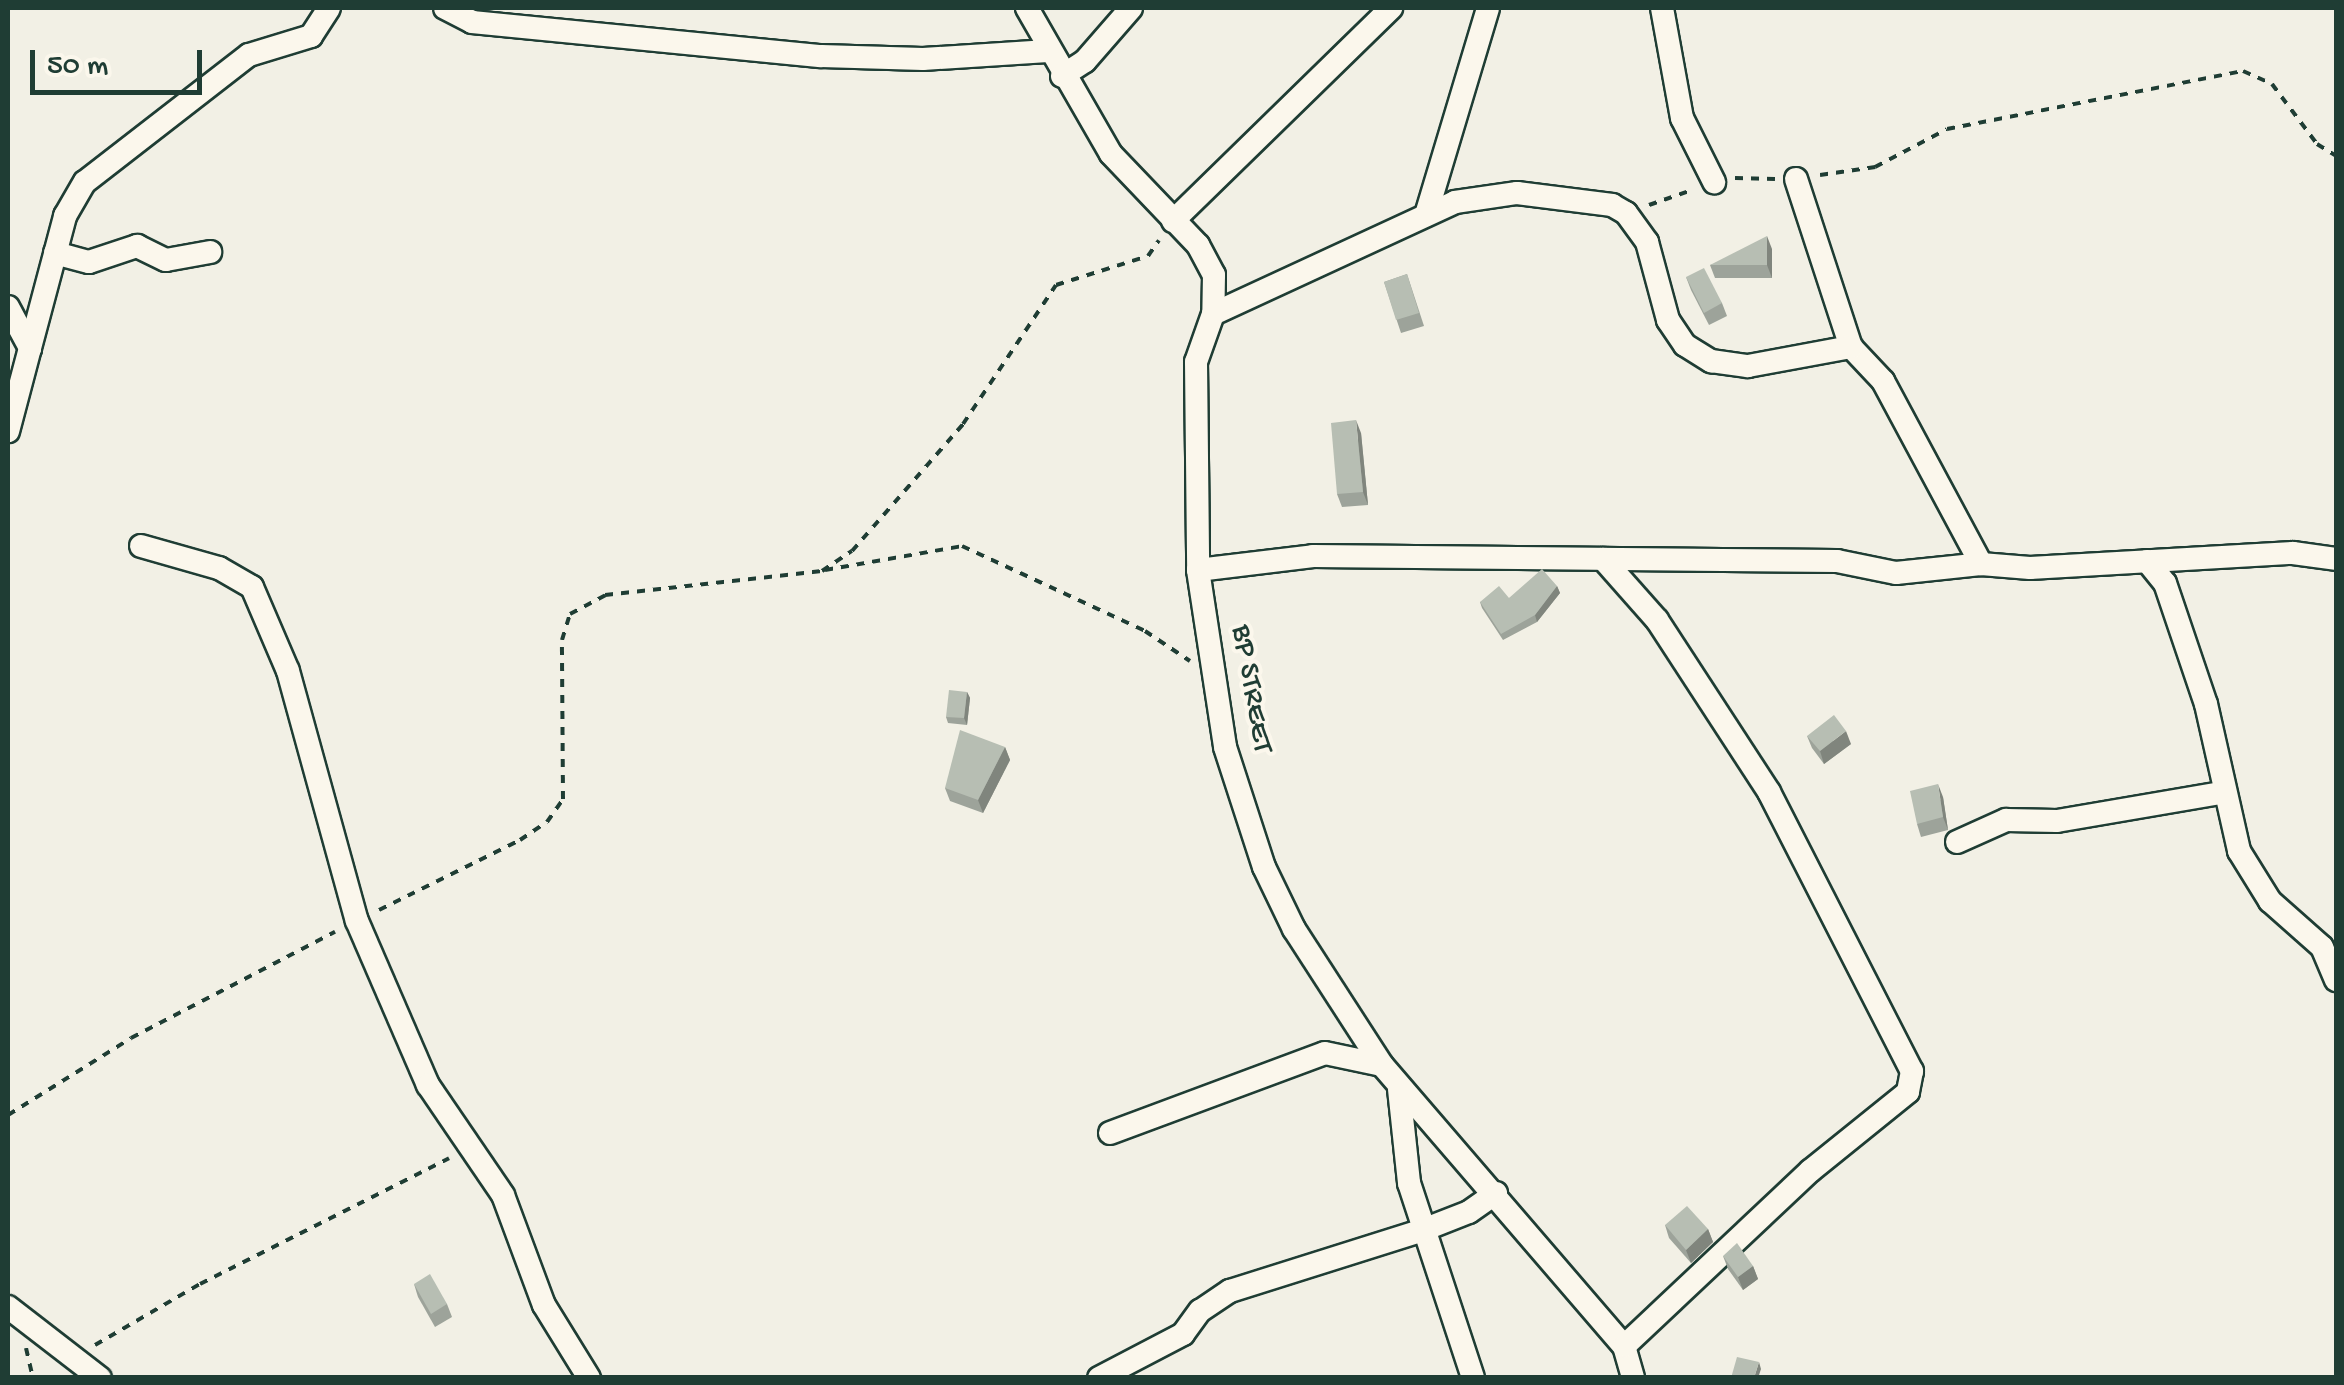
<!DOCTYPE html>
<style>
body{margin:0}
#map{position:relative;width:2344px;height:1385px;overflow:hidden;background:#f2f0e5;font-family:"Gochi Hand",sans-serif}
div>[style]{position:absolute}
.path>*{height:4px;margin-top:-2px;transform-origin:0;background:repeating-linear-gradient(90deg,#1f3d34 0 8px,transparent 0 16px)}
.roads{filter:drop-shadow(2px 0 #1f3d34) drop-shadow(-2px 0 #1f3d34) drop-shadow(0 2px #1f3d34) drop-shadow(0 -2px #1f3d34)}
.minor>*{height:22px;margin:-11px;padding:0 11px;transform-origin:11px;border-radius:11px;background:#fbf7ec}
.wall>*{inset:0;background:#9da39a}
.shaded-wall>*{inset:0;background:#80857d}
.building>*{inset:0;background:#b7beb3}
span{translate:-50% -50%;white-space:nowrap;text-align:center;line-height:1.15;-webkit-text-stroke:8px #fbf7ec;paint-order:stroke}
.street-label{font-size:30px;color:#1f3d34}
.frame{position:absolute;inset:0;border:10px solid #1f3d34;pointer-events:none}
.scale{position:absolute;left:30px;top:50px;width:172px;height:45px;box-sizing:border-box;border:5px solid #1f3d34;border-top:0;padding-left:12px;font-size:30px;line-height:35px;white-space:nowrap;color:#1f3d34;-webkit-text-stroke:8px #fbf7ec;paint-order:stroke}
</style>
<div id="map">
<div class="path">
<div style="left:1820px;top:175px;width:56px;rotate:-8.3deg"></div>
<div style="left:1875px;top:167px;width:81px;rotate:-27.8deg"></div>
<div style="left:1947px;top:129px;width:302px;rotate:-11.1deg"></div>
<div style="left:2243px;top:71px;width:32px;rotate:24deg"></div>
<div style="left:2272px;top:84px;width:75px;rotate:53.1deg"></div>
<div style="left:2317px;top:144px;width:22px;rotate:32deg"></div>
<div style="left:1735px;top:178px;width:40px;rotate:1.4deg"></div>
<div style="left:1649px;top:205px;width:46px;rotate:-19.2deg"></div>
<div style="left:825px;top:570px;width:139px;rotate:-9.9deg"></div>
<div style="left:962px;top:546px;width:202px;rotate:24.9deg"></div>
<div style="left:1145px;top:631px;width:54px;rotate:33.7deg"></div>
<div style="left:379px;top:910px;width:157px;rotate:-26.4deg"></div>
<div style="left:520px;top:840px;width:32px;rotate:-34deg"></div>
<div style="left:547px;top:822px;width:28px;rotate:-55deg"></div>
<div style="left:563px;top:799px;width:159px;rotate:-90.4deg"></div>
<div style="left:562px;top:640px;width:27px;rotate:-73deg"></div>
<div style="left:570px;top:614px;width:40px;rotate:-28deg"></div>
<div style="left:605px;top:595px;width:218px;rotate:-6.3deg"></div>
<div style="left:822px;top:571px;width:36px;rotate:-34deg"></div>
<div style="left:852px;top:551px;width:169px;rotate:-48.8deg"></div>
<div style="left:963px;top:424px;width:167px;rotate:-56.2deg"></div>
<div style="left:1056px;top:285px;width:96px;rotate:-17.5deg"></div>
<div style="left:1148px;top:256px;width:19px;rotate:-55deg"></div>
<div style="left:8px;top:1115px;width:145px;rotate:-32deg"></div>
<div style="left:131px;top:1038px;width:230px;rotate:-27.5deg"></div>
<div style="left:95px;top:1345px;width:121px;rotate:-30.2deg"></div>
<div style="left:200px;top:1284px;width:279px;rotate:-26.8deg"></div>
<div style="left:26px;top:1348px;width:31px;rotate:77deg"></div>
</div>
<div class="roads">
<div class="minor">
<div style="left:445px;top:8px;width:30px;rotate:27deg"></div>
<div style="left:472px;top:22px;width:351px;rotate:5.6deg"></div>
<div style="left:821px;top:56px;width:102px;rotate:1.7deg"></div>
<div style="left:923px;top:59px;width:125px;rotate:-3.7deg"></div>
<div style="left:1027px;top:8px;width:168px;rotate:60.1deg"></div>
<div style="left:1111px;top:154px;width:126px;rotate:46.3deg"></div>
<div style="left:1198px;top:245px;width:34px;rotate:62deg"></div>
<div style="left:1214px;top:275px;width:39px;rotate:91deg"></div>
<div style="left:1213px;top:314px;width:51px;rotate:109.5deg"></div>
<div style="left:1196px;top:362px;width:208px;rotate:89.4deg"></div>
<div style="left:1198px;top:570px;width:179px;rotate:81.3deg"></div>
<div style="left:1225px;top:747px;width:126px;rotate:72deg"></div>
<div style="left:1264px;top:867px;width:69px;rotate:64.2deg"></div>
<div style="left:1294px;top:929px;width:162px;rotate:57.1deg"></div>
<div style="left:1382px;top:1065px;width:371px;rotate:49.3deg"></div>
<div style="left:1624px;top:1346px;width:33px;rotate:74deg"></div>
<div style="left:1662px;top:8px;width:112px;rotate:79.7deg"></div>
<div style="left:1682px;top:118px;width:72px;rotate:63.4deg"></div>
<div style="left:1062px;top:76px;width:27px;rotate:-33deg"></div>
<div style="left:1085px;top:61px;width:70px;rotate:-49deg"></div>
<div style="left:1796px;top:179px;width:177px;rotate:71.9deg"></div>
<div style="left:1851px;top:347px;width:47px;rotate:46.7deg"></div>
<div style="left:1883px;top:381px;width:208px;rotate:61.8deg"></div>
<div style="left:1981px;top:564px;width:49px;rotate:4.7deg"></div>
<div style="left:2030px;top:568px;width:263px;rotate:-3.3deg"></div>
<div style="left:2293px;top:553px;width:43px;rotate:7.9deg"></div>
<div style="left:1426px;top:215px;width:216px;rotate:-73.3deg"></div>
<div style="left:1173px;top:221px;width:305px;rotate:-44.3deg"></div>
<div style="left:55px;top:253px;width:35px;rotate:15deg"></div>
<div style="left:89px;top:262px;width:51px;rotate:-18.4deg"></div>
<div style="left:137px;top:246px;width:32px;rotate:26deg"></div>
<div style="left:166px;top:260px;width:45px;rotate:-10.3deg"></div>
<div style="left:8px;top:307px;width:47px;rotate:61.8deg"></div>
<div style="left:30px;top:348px;width:86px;rotate:104.8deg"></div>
<div style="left:1213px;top:314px;width:267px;rotate:-24.8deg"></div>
<div style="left:1455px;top:202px;width:63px;rotate:-8.3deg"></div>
<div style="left:1517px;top:193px;width:96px;rotate:7.2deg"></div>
<div style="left:1612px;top:205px;width:16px;rotate:30deg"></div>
<div style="left:1626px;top:213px;width:36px;rotate:54deg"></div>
<div style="left:1647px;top:242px;width:81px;rotate:74.9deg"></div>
<div style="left:1668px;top:320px;width:30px;rotate:56deg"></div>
<div style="left:1685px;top:345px;width:31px;rotate:32deg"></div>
<div style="left:1711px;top:361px;width:37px;rotate:8deg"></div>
<div style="left:1748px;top:366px;width:105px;rotate:-10.5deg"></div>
<div style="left:30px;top:348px;width:137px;rotate:-75.1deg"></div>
<div style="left:65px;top:216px;width:39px;rotate:-60deg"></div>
<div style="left:85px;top:182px;width:207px;rotate:-37.8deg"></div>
<div style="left:249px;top:55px;width:65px;rotate:-17deg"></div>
<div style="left:311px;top:36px;width:33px;rotate:-57deg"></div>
<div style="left:141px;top:546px;width:81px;rotate:15.8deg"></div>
<div style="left:219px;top:568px;width:38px;rotate:30deg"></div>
<div style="left:252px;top:587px;width:91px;rotate:66.8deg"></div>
<div style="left:288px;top:671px;width:259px;rotate:74.6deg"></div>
<div style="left:357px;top:921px;width:179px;rotate:66.6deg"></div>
<div style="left:428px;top:1085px;width:133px;rotate:55.7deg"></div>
<div style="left:503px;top:1195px;width:117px;rotate:69.6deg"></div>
<div style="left:544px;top:1305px;width:86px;rotate:58.3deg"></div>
<div style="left:1603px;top:559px;width:81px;rotate:48.5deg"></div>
<div style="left:1657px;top:620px;width:205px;rotate:56.9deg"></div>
<div style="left:1769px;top:792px;width:314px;rotate:62.9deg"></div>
<div style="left:1912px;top:1071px;width:21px;rotate:101deg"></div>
<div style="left:1908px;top:1092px;width:126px;rotate:141.1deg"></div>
<div style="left:1810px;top:1171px;width:255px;rotate:136.7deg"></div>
<div style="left:2147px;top:561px;width:28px;rotate:51deg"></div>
<div style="left:2165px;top:583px;width:128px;rotate:71.3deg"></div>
<div style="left:2206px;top:704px;width:151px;rotate:77.3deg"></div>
<div style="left:2239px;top:851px;width:59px;rotate:58.2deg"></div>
<div style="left:2270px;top:901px;width:69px;rotate:41.5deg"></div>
<div style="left:2322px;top:947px;width:36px;rotate:67deg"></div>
<div style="left:1198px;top:570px;width:116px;rotate:-6.9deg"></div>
<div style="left:1313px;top:556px;width:524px;rotate:0.55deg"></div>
<div style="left:1837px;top:561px;width:60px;rotate:11.5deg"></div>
<div style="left:1896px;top:573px;width:85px;rotate:-6deg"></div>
<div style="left:1957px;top:842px;width:54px;rotate:-24.2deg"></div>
<div style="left:2006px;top:820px;width:51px;rotate:1.1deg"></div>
<div style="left:2057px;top:821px;width:166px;rotate:-9.7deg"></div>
<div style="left:1399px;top:1089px;width:95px;rotate:83.9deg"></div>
<div style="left:1409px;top:1183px;width:205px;rotate:71.8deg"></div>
<div style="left:1110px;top:1133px;width:229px;rotate:-20.4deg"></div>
<div style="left:1325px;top:1053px;width:58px;rotate:11.9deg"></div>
<div style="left:8px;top:1307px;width:116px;rotate:37.7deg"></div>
<div style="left:1099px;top:1378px;width:95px;rotate:-27.6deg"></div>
<div style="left:1183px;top:1334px;width:29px;rotate:-54deg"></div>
<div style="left:1200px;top:1311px;width:36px;rotate:-34deg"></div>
<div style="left:1230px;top:1291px;width:202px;rotate:-17.5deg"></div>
<div style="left:1423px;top:1230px;width:49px;rotate:-21.4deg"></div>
<div style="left:1469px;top:1212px;width:33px;rotate:-35deg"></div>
</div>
</div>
<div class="wall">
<div style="clip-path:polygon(1772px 249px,1772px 278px,1715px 278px,1710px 265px)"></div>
<div style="clip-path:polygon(1407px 274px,1424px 326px,1401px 333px,1384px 282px)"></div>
<div style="clip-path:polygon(1686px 277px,1722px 303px,1727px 316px,1709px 325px,1691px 290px)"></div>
<div style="clip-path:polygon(1361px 433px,1368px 505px,1342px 507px,1337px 494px)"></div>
<div style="clip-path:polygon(1557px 586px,1560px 593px,1537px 622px,1503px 640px,1482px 608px,1480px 602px,1509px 598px)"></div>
<div style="clip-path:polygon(967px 692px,970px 698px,967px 725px,948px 723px,946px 717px)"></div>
<div style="clip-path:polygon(1807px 736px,1851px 744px,1824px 764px,1812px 748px)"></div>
<div style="clip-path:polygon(1005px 747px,1010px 760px,983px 813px,950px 801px,945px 788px)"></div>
<div style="clip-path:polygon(1943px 797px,1948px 830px,1921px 837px,1917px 824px)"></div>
<div style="clip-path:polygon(1665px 1225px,1708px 1229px,1713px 1242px,1691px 1263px,1669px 1238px)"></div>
<div style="clip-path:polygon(1723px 1256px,1753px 1266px,1758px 1279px,1743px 1290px,1728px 1269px)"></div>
<div style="clip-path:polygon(414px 1284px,447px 1304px,452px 1317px,435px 1327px,418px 1297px)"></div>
</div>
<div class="shaded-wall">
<div style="clip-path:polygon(1767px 236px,1772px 249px,1772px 278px,1767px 265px)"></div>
<div style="clip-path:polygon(1356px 420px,1361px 433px,1368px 505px,1363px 492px)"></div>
<div style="clip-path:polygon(1557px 586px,1560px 593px,1537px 622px,1535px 615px)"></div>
<div style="clip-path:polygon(967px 692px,970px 698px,967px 725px,964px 718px)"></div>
<div style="clip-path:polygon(1846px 731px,1851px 744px,1824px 764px,1820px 751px)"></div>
<div style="clip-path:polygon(1005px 747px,1010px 760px,983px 813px,978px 800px)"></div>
<div style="clip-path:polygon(1938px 784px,1943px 797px,1948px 830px,1943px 817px)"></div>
<div style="clip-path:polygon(1708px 1229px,1713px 1242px,1691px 1263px,1686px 1250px)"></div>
<div style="clip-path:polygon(1753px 1266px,1758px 1279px,1743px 1290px,1738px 1277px)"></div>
<div style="clip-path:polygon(1759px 1362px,1761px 1369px,1758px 1378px,1754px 1378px)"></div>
</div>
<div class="building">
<div style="clip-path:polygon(1767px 236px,1767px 265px,1710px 265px)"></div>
<div style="clip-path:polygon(1704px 268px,1722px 303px,1704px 313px,1686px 277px)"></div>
<div style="clip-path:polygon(1407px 274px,1419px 313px,1396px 320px,1384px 282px)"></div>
<div style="clip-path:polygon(1356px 420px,1363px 492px,1337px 494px,1331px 423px)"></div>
<div style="clip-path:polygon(1542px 569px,1557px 586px,1535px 615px,1501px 634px,1480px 602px,1499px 586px,1509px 598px)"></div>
<div style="clip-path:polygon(949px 690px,967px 692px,964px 718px,946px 717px)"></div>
<div style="clip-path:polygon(1834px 715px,1846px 731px,1820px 751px,1807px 736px)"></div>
<div style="clip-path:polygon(960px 730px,1005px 747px,978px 800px,945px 788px)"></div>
<div style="clip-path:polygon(1938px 784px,1943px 817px,1917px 824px,1910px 791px)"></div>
<div style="clip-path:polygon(1687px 1206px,1708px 1229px,1686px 1250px,1665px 1225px)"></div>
<div style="clip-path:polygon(1737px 1243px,1753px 1266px,1738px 1277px,1723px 1256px)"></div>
<div style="clip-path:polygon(430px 1274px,447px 1304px,431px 1314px,414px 1284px)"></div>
<div style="clip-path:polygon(1737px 1357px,1759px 1362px,1754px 1378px,1731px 1378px)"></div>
</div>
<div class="street-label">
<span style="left:1250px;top:689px;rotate:80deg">BP STREET</span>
</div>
<div class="frame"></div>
<div class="scale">50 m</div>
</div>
